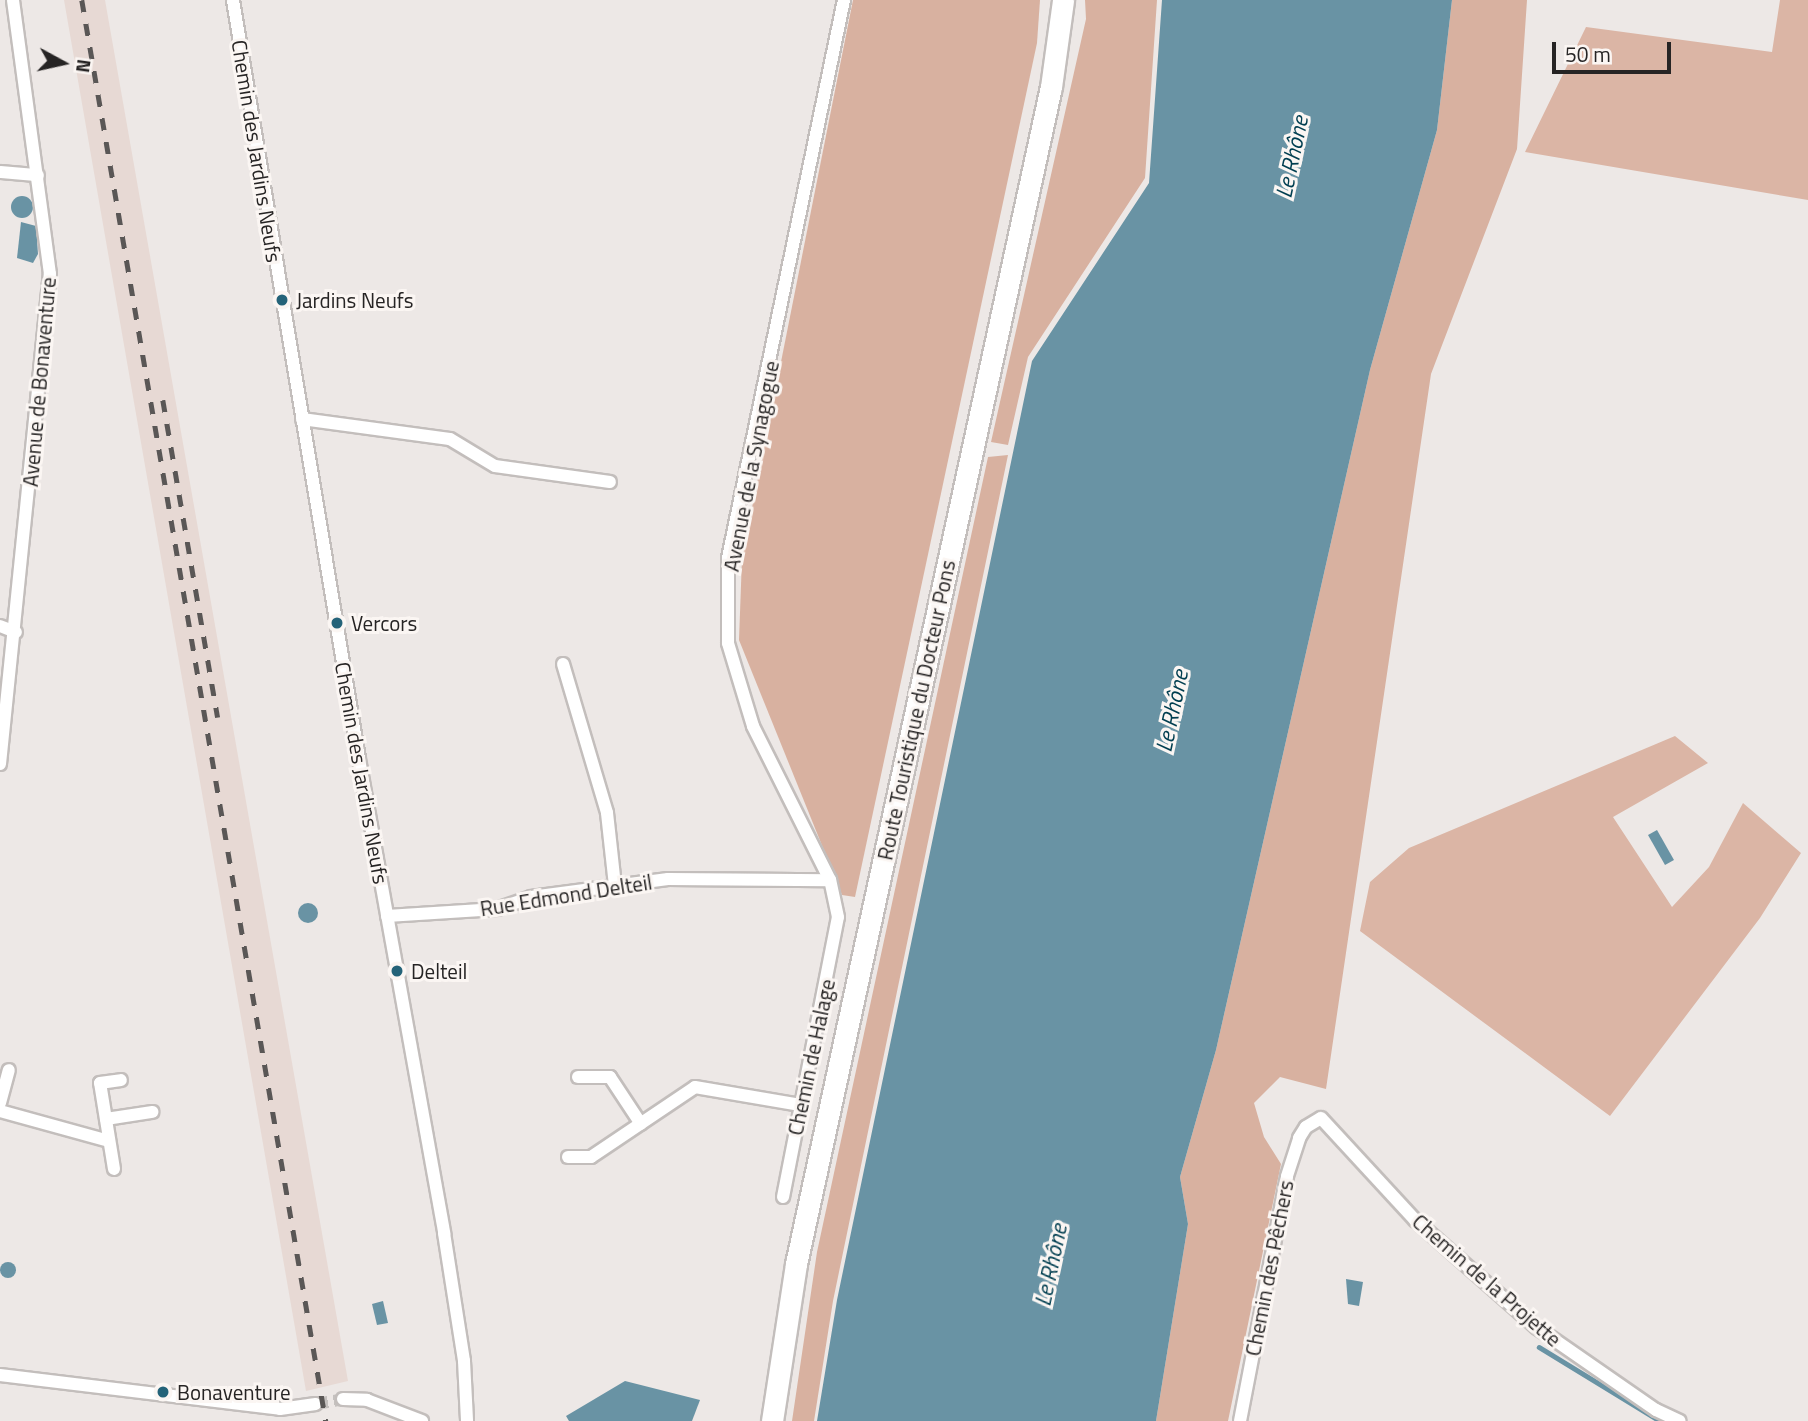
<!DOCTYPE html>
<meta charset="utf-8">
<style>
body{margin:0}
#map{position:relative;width:1808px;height:1421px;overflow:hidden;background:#ede8e6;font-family:"Titillium Web",sans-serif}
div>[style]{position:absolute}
.built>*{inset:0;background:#e7d9d4}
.green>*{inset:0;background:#dbb5a5}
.forest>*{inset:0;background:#d8b1a0}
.water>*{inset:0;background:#6993a4}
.round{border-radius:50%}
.stream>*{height:4.5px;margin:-2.25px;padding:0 2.25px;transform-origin:2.25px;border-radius:2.25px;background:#6993a4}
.minor-tunnel>*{height:12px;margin-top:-6px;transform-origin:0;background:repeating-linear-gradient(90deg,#c5c1bf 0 12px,transparent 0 18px)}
.roads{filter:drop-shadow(2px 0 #c3bebc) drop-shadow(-2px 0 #c3bebc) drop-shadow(0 2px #c3bebc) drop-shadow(0 -2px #c3bebc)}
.minor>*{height:12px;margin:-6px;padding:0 6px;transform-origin:6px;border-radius:6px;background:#fff}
.trunk>*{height:21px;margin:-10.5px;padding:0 10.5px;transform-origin:10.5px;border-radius:10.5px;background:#fff}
.rail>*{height:4.5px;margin-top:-2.25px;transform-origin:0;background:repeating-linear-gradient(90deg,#5a5756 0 12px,transparent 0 24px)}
.dots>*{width:19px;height:19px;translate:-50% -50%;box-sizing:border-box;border:4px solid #fbf6f3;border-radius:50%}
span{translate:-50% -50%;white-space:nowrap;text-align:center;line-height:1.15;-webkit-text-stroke:6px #fbf6f3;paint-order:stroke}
.street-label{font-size:21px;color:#262424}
.poi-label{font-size:21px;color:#262424}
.left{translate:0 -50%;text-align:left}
.water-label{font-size:23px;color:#003e50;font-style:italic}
.north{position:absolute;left:28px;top:28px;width:70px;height:70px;-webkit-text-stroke:5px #fbf6f3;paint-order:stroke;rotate:98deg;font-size:19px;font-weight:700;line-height:28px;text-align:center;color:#262424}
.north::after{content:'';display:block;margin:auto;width:24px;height:32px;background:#262424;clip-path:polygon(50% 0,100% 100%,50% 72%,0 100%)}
.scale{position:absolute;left:1552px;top:42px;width:119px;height:32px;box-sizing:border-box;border:4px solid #262424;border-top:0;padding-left:9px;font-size:21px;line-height:24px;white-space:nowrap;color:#262424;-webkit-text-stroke:5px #fbf6f3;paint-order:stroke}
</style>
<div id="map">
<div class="built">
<div style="clip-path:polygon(64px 0,105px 0,348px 1381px,306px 1391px)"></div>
</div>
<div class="green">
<div style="clip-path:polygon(1780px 0,1808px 0,1808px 200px,1525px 152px,1586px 27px,1772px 52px)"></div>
<div style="clip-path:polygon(1675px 736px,1708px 763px,1613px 817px,1672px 907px,1709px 867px,1743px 803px,1801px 853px,1760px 918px,1610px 1116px,1360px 931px,1370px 882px,1409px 848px)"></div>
</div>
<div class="forest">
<div style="clip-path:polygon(853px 0,1040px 0,1037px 43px,855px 897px,842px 895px,739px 640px,742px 558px)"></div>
<div style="clip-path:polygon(1085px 0,1157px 0,1145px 178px,1028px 357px,1008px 445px,991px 442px,1086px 19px)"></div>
<div style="clip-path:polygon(1452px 0,1527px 0,1517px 149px,1431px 374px,1326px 1089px,1280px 1077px,1254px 1103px,1264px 1137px,1281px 1164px,1228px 1421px,1156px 1421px,1188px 1224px,1180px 1177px,1216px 1050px,1370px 370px,1437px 130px)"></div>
<div style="clip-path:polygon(1008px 455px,833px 1301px,814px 1421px,792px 1421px,817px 1252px,988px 457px)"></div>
</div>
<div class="water">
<div style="clip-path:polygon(1162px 0,1452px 0,1437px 130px,1370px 370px,1216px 1050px,1180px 1177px,1188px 1224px,1156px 1421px,817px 1421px,837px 1300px,1032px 361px,1149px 183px)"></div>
<div class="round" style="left:11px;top:196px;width:22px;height:22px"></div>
<div style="clip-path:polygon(21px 222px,36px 226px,38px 254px,33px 263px,17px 258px)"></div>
<div style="clip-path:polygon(1657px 830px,1674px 860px,1665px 865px,1648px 835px)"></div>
<div class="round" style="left:298px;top:903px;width:20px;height:20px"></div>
<div class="round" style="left:0;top:1262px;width:16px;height:16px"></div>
<div style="clip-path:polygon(1346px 1279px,1363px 1282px,1359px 1306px,1348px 1304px)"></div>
<div style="clip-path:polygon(383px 1301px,388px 1323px,377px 1325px,372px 1304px)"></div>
<div style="clip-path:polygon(625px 1381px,700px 1400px,692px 1421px,569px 1421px,566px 1416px)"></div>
</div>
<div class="stream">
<div style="left:1539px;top:1347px;width:142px;rotate:31.4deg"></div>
</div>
<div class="minor-tunnel">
<div style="left:316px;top:1404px;width:27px;rotate:-10deg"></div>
</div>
<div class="roads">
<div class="minor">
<div style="left:233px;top:0;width:769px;rotate:80.57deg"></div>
<div style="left:359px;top:759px;width:482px;rotate:79.8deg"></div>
<div style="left:444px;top:1233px;width:130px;rotate:81.1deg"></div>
<div style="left:464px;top:1361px;width:60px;rotate:87.1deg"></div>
<div style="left:0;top:172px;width:38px;rotate:5deg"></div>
<div style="left:302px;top:419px;width:149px;rotate:7.7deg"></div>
<div style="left:450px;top:439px;width:52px;rotate:31deg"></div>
<div style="left:495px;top:466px;width:116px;rotate:7.9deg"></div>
<div style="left:0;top:626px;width:17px;rotate:21deg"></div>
<div style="left:563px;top:664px;width:155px;rotate:73.5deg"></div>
<div style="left:607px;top:813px;width:73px;rotate:83.7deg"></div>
<div style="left:0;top:764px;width:493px;rotate:-84.2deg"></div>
<div style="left:50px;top:274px;width:276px;rotate:-97.7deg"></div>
<div style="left:387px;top:916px;width:110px;rotate:-3.6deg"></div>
<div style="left:497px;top:909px;width:36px;rotate:-19deg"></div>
<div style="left:531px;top:897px;width:138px;rotate:-7.5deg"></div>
<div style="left:668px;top:879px;width:162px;rotate:0.4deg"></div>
<div style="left:578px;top:1077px;width:32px"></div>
<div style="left:610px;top:1077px;width:56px;rotate:56.6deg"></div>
<div style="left:0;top:1103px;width:34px;rotate:-75deg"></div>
<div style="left:0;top:1111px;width:113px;rotate:15.4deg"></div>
<div style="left:106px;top:1119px;width:47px;rotate:-8.7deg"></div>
<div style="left:568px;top:1157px;width:23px"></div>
<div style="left:591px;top:1157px;width:125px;rotate:-33.9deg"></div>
<div style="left:695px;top:1087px;width:107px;rotate:9.7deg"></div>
<div style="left:114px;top:1169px;width:87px;rotate:-99.2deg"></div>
<div style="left:100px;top:1083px;width:21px;rotate:-8deg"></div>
<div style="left:783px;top:1197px;width:285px;rotate:-78.9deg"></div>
<div style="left:838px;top:917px;width:38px;rotate:-102deg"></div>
<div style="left:830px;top:880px;width:172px;rotate:-116.6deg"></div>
<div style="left:753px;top:726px;width:87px;rotate:-106.8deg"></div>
<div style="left:728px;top:643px;width:85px;rotate:-90deg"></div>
<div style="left:728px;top:558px;width:570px;rotate:-78.26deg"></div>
<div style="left:0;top:1375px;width:282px;rotate:6.9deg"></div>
<div style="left:280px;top:1409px;width:36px;rotate:-8deg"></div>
<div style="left:343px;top:1399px;width:24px;rotate:2deg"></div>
<div style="left:367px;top:1400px;width:59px;rotate:20.9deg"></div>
<div style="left:1240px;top:1421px;width:249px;rotate:-79.1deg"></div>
<div style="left:1287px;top:1176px;width:40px;rotate:-72deg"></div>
<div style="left:1299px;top:1138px;width:13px;rotate:-58deg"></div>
<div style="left:1306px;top:1127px;width:17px;rotate:-31deg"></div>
<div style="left:1321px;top:1118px;width:139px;rotate:47.3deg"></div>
<div style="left:1415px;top:1220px;width:162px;rotate:41.5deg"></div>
<div style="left:1536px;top:1327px;width:146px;rotate:34.7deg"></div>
<div style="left:1656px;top:1410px;width:26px;rotate:25deg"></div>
</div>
<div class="trunk">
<div style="left:772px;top:1421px;width:159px;rotate:-81.3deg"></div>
<div style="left:796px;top:1264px;width:1204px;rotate:-77.78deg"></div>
<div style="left:1051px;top:87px;width:88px;rotate:-82.1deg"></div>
</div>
</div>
<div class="rail">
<div style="left:82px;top:0;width:1442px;rotate:80.26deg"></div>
<div style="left:163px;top:400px;width:322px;rotate:80.2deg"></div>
</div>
<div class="dots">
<div style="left:282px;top:300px;background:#246379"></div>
<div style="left:337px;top:623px;background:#246379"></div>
<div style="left:397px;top:971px;background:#246379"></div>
<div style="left:163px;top:1392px;background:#246379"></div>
</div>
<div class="street-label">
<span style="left:257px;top:151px;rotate:81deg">Chemin des Jardins Neufs</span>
<span style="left:39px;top:382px;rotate:-85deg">Avenue de Bonaventure</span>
<span style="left:751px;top:466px;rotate:-79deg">Avenue de la Synagogue</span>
<span style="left:916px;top:710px;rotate:-78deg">Route Touristique du Docteur Pons</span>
<span style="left:362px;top:773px;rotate:80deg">Chemin des Jardins Neufs</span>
<span style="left:566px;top:895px;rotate:-9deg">Rue Edmond Delteil</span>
<span style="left:811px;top:1057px;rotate:-78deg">Chemin de Halage</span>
<span style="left:1269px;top:1268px;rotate:-79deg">Chemin des Pêchers</span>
<span style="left:1487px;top:1280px;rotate:41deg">Chemin de la Projette</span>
</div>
<div class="poi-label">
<span class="left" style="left:296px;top:300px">Jardins Neufs</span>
<span class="left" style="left:351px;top:623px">Vercors</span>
<span class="left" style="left:411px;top:971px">Delteil</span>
<span class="left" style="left:177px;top:1392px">Bonaventure</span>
</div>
<div class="water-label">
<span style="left:1292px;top:157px;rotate:-78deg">Le Rhône</span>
<span style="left:1172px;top:711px;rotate:-78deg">Le Rhône</span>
<span style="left:1051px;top:1265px;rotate:-78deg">Le Rhône</span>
</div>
<div class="north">N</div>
<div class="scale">50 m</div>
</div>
